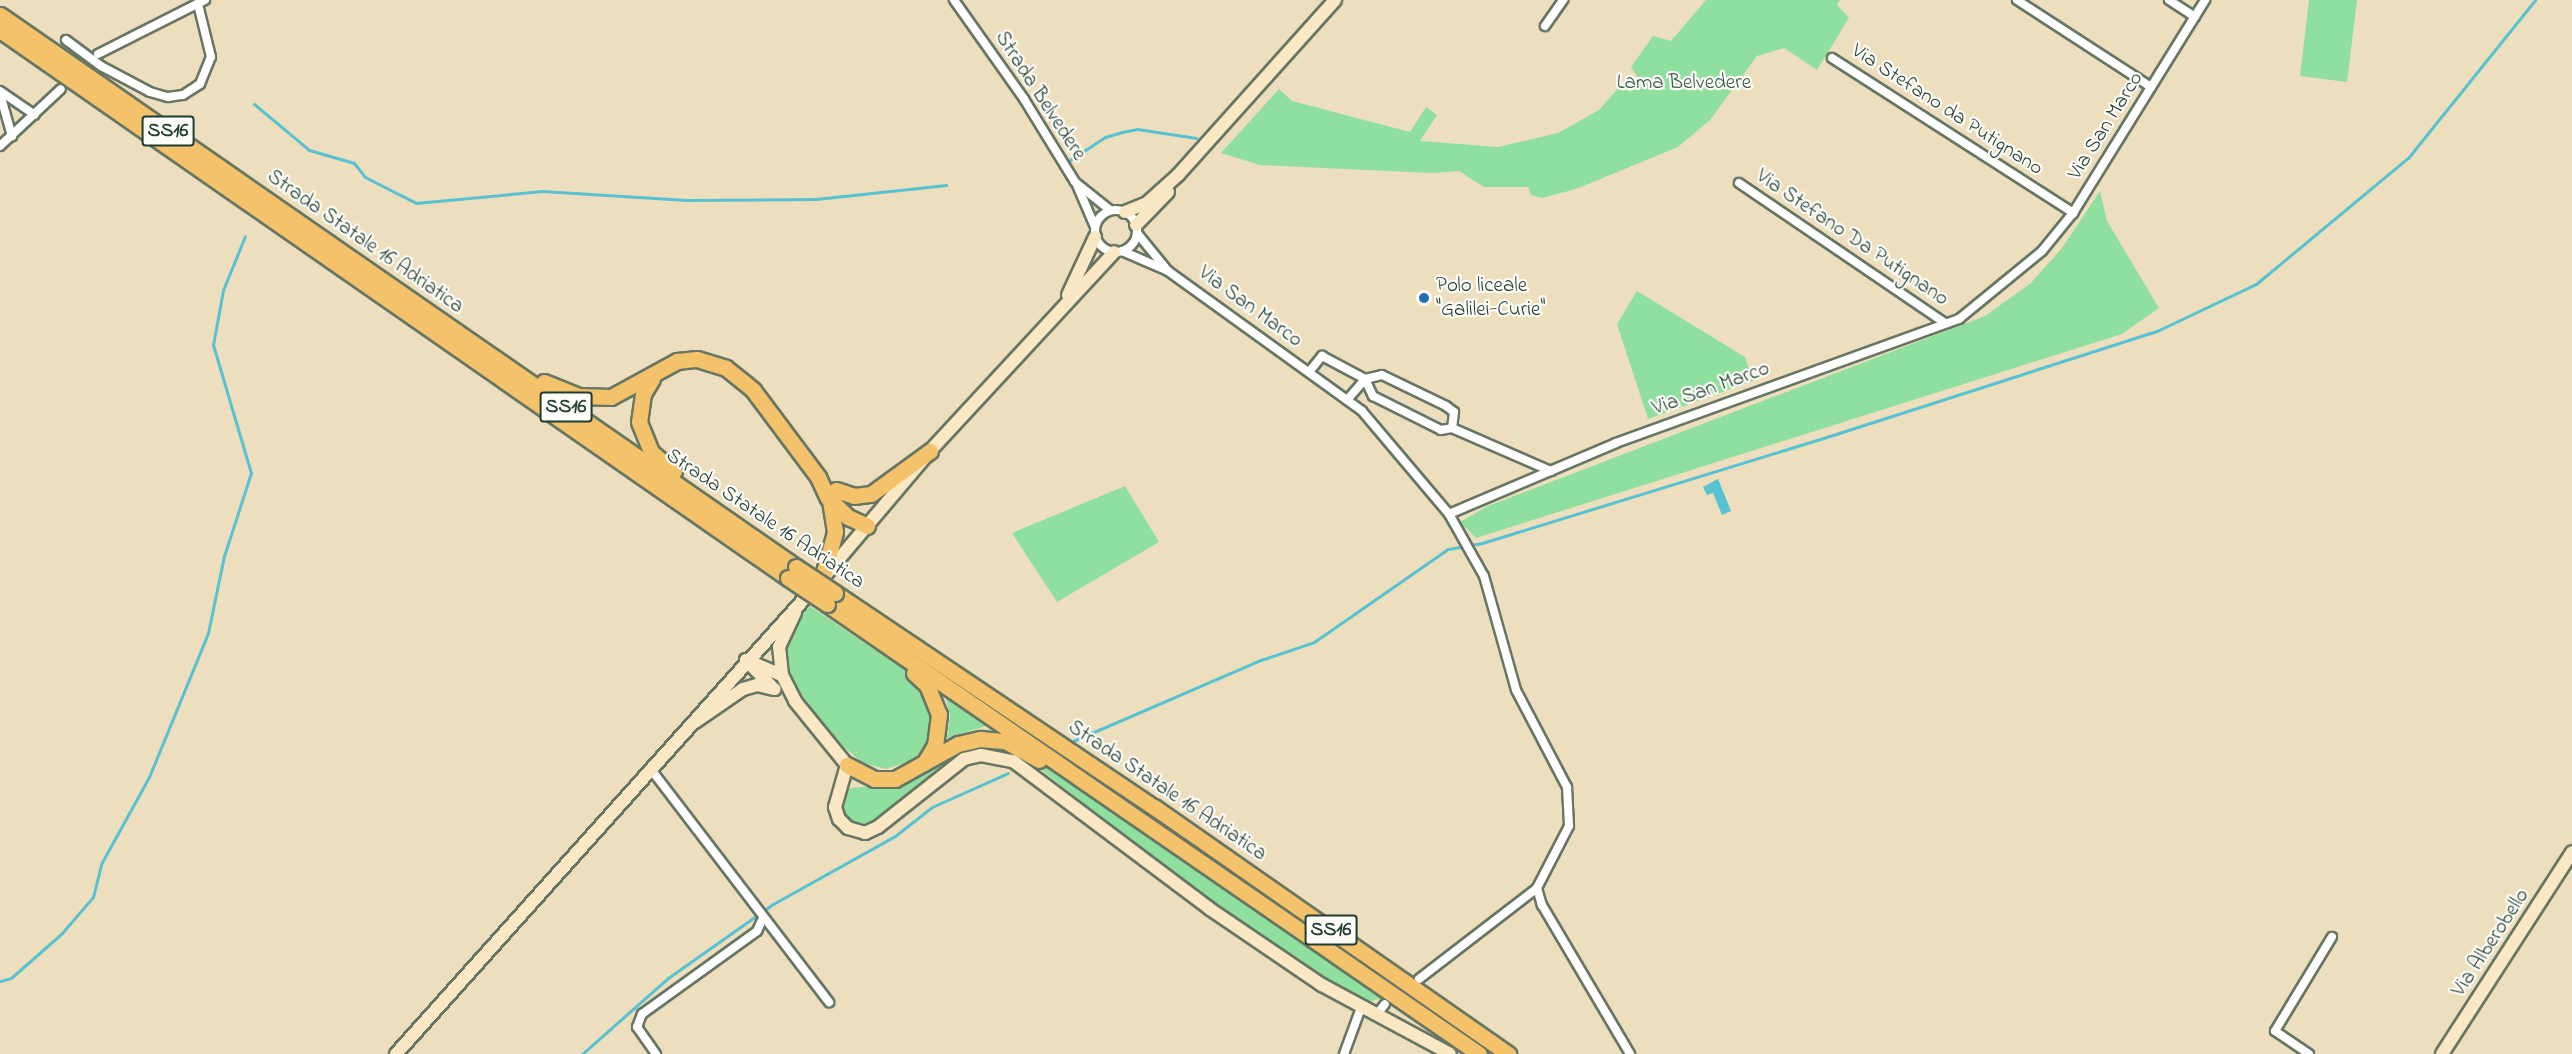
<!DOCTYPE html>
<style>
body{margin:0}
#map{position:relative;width:2572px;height:1054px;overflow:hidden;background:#eddfbd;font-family:"Indie Flower",sans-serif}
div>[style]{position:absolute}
.green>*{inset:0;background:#8fdf9e}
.water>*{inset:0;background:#57c2d2}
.stream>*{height:3px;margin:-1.5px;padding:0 1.5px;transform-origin:1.5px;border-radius:1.5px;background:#57c2d2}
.roads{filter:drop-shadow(2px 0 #677664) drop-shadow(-2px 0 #677664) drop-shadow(0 2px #677664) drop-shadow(0 -2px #677664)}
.street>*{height:8px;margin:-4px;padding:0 4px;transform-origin:4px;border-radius:4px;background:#fff}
.street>.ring{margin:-4px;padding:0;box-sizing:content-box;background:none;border:8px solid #fff;border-radius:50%}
.secondary>*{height:12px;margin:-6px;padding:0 6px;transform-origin:6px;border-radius:6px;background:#fae7c3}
.highway>*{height:15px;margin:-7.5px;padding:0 7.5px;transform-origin:7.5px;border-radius:7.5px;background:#f3c26a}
.bridges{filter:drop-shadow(2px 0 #677664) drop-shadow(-2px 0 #677664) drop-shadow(0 2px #677664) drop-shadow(0 -2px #677664)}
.highway-bridge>*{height:15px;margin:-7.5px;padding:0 7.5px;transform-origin:7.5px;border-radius:7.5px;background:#f3c26a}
.dots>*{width:16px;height:16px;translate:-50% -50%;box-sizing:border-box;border:3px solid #fdfcf7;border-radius:50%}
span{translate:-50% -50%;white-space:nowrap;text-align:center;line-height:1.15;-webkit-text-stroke:4.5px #fdfcf7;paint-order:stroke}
.shield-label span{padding:2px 4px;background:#fdfcf7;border:2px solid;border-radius:4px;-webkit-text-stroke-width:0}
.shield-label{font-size:20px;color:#1f3d34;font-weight:700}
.park-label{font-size:21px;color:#355d49}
.street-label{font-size:21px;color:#1f3d34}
.poi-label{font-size:21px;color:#1f3d34}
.left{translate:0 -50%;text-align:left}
</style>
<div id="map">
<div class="green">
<div style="clip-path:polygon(1706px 0,1840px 0,1837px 5px,1849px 18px,1817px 70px,1784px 48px,1757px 56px,1710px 120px,1678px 147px,1576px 189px,1542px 198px,1531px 195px,1528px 187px,1484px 187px,1459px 171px,1432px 173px,1260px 165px,1221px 153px,1279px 89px,1292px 101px,1410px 132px,1426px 107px,1437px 115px,1420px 141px,1498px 147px,1558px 133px,1599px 110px,1620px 86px,1630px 92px,1640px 81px,1631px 67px,1653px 36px,1671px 41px)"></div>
<div style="clip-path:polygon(2309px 0,2357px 0,2347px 82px,2300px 76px)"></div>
<div style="clip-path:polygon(2100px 191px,2107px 221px,2159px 308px,2122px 334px,1476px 538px,1460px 522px,1488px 506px,1985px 316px,2031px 283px,2062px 248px)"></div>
<div style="clip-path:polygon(1637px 291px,1745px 357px,1753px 381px,1648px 419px,1617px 324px)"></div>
<div style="clip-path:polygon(1125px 486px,1159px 542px,1057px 602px,1012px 533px)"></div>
<div style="clip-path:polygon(808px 605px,914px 676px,933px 705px,928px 743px,912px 761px,886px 769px,863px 763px,839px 743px,794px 685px,786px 669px,784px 649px,790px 632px)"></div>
<div style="clip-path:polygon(946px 698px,986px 726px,947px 738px,950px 716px)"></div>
<div style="clip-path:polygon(990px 741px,1031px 757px,1383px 998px,1371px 1001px,1359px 998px,1322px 976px,1173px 874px,1039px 768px,1008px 750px,977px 747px,958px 752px,872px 823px,855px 824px,846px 817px,842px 803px,850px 788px,903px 783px,925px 772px,939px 758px)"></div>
</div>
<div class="water">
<div style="clip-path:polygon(1718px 479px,1731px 511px,1722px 515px,1713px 493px,1707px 495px,1703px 487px)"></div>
</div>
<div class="stream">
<div style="left:254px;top:104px;width:72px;rotate:39.9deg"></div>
<div style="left:309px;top:150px;width:47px;rotate:16.1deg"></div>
<div style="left:354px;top:163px;width:18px;rotate:52deg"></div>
<div style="left:365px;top:177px;width:57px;rotate:27deg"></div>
<div style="left:416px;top:203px;width:127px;rotate:-5.4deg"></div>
<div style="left:542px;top:191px;width:145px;rotate:3.6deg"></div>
<div style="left:687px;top:200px;width:129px;rotate:-0.4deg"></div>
<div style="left:816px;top:199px;width:131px;rotate:-6.1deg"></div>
<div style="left:1070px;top:160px;width:42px;rotate:-33.3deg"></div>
<div style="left:1105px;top:137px;width:18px;rotate:-16deg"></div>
<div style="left:1122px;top:132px;width:15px;rotate:-11deg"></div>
<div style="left:1137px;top:129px;width:60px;rotate:8.7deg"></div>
<div style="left:1073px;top:741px;width:202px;rotate:-23.4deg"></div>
<div style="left:1258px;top:661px;width:59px;rotate:-18.7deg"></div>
<div style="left:1314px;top:642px;width:163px;rotate:-34.8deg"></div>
<div style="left:1448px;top:549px;width:35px;rotate:-10deg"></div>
<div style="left:1482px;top:543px;width:374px;rotate:-17.1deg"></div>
<div style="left:1839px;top:433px;width:336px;rotate:-17.8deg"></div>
<div style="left:2159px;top:330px;width:107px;rotate:-25.4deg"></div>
<div style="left:2256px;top:284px;width:197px;rotate:-39.7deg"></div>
<div style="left:2408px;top:158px;width:203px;rotate:-51.2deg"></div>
<div style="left:0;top:981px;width:11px;rotate:-15deg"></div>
<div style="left:11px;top:978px;width:68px;rotate:-41.4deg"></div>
<div style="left:62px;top:933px;width:48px;rotate:-49.3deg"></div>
<div style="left:93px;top:897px;width:34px;rotate:-76deg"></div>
<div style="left:101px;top:864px;width:99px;rotate:-61.1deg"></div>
<div style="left:149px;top:777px;width:156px;rotate:-67.7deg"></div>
<div style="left:208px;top:633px;width:79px;rotate:-78.3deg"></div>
<div style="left:224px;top:556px;width:87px;rotate:-72deg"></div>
<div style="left:251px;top:473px;width:134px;rotate:-106.5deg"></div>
<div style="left:213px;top:345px;width:56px;rotate:-79.7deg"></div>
<div style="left:223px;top:290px;width:58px;rotate:-67.8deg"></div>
<div style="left:582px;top:1054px;width:115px;rotate:-41.5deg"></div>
<div style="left:668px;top:978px;width:128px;rotate:-35.2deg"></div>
<div style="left:773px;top:904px;width:140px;rotate:-29.1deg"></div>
<div style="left:895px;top:836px;width:47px;rotate:-38.1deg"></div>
<div style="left:932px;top:807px;width:83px;rotate:-24.1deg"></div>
</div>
<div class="roads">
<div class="street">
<div style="left:954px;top:0;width:121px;rotate:54.7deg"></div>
<div style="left:1024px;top:99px;width:97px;rotate:58.4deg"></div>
<div style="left:1075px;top:182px;width:45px;rotate:38.7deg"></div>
<div style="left:2017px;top:0;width:160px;rotate:33deg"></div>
<div style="left:2169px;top:0;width:31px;rotate:33deg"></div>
<div style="left:1545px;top:26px;width:32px;rotate:-55deg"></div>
<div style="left:66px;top:40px;width:44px;rotate:36.6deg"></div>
<div style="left:101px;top:66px;width:55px;rotate:28deg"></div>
<div style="left:150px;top:92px;width:19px;rotate:16deg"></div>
<div style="left:168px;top:97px;width:15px;rotate:-8deg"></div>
<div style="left:183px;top:95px;width:20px;rotate:-33deg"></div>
<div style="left:200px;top:84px;width:29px;rotate:-68deg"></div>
<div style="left:211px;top:57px;width:55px;rotate:-103.8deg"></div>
<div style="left:98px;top:54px;width:120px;rotate:-26.8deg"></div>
<div style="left:1832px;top:58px;width:287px;rotate:32.7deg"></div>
<div style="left:0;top:91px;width:42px;rotate:34.4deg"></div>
<div style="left:0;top:94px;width:44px;rotate:74.1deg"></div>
<div style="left:0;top:146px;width:83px;rotate:-43.1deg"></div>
<div style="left:1739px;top:183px;width:249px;rotate:34.2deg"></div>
<div style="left:1077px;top:185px;width:46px;rotate:66.8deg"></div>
<div class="ring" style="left:1095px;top:210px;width:34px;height:34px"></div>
<div style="left:1137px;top:233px;width:49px;rotate:50.8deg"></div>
<div style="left:1168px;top:271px;width:239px;rotate:35.8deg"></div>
<div style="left:1362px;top:411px;width:135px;rotate:49.8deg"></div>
<div style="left:1449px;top:514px;width:181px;rotate:-23deg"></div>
<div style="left:1616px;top:443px;width:365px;rotate:-19.9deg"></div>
<div style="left:1959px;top:319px;width:107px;rotate:-39.3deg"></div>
<div style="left:2042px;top:251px;width:49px;rotate:-50.8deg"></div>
<div style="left:2073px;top:213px;width:251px;rotate:-58.2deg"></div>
<div style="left:1122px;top:251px;width:50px;rotate:23.5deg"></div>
<div style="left:1309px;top:372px;width:21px;rotate:-51deg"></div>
<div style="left:1322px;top:356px;width:49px;rotate:28.1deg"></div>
<div style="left:1365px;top:379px;width:17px;rotate:-13deg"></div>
<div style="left:1382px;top:375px;width:71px;rotate:25.8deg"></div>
<div style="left:1446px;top:406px;width:10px;rotate:37deg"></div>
<div style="left:1454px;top:412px;width:16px;rotate:97deg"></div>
<div style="left:1452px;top:428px;width:108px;rotate:23.5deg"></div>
<div style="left:1365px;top:379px;width:19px;rotate:65deg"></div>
<div style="left:1373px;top:396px;width:76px;rotate:26.6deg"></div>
<div style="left:1441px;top:430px;width:11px;rotate:-10deg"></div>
<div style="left:1347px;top:400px;width:28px;rotate:-49deg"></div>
<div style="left:1449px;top:514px;width:71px;rotate:60.6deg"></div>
<div style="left:1484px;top:576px;width:118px;rotate:74.3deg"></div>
<div style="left:1516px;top:690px;width:110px;rotate:62.3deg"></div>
<div style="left:1567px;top:787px;width:39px;rotate:87deg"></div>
<div style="left:1569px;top:826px;width:70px;rotate:117.3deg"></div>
<div style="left:1537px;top:888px;width:18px;rotate:74deg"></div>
<div style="left:1542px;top:905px;width:173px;rotate:59.4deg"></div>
<div style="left:650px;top:768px;width:295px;rotate:52.6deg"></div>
<div style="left:1419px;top:979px;width:149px;rotate:-37.6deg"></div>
<div style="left:1378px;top:1013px;width:11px;rotate:-52deg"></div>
<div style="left:656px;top:1054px;width:33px;rotate:-125deg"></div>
<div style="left:637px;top:1027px;width:14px;rotate:-69deg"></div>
<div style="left:642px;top:1014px;width:142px;rotate:-35.8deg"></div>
<div style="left:757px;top:931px;width:14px;rotate:-65deg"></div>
<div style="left:1344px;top:1054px;width:52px;rotate:-69.8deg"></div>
<div style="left:2309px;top:1054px;width:41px;rotate:-145.9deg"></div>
<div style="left:2275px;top:1031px;width:110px;rotate:-58.8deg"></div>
</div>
<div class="secondary">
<div style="left:1125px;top:212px;width:24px;rotate:-22deg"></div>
<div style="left:1147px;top:203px;width:42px;rotate:-42.1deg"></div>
<div style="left:1178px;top:175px;width:235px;rotate:-48.1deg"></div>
<div style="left:1136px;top:225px;width:46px;rotate:-45.9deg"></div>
<div style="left:1068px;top:295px;width:64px;rotate:-65deg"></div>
<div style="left:746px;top:660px;width:39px;rotate:23deg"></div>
<div style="left:782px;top:675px;width:29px;rotate:63deg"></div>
<div style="left:795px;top:701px;width:82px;rotate:50.9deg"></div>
<div style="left:847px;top:765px;width:44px;rotate:105.9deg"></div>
<div style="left:835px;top:807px;width:13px;rotate:72deg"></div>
<div style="left:839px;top:819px;width:13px;rotate:45deg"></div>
<div style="left:848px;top:828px;width:18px;rotate:16deg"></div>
<div style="left:865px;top:833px;width:14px;rotate:-25deg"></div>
<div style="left:878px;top:827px;width:110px;rotate:-38.3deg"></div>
<div style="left:964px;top:759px;width:17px;rotate:-13deg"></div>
<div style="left:981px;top:755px;width:33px;rotate:11deg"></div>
<div style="left:1013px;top:761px;width:246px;rotate:36.9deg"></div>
<div style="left:1210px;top:909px;width:135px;rotate:34.2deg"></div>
<div style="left:1322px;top:985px;width:145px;rotate:28.3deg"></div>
<div style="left:746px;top:660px;width:37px;rotate:46deg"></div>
<div style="left:782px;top:675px;width:28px;rotate:-96deg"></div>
<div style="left:779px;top:647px;width:38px;rotate:-65deg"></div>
<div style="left:695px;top:722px;width:58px;rotate:-34.5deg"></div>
<div style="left:743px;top:689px;width:15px;rotate:-16deg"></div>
<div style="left:757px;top:685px;width:18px;rotate:13deg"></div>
<div style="left:396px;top:1054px;width:638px;rotate:-48.11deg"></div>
<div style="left:822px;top:579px;width:167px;rotate:-49.8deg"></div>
<div style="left:930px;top:451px;width:271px;rotate:-47.2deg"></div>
<div style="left:2442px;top:1054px;width:240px;rotate:-57.2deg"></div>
</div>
<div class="highway">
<div style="left:0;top:15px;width:969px;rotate:34.74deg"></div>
<div style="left:0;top:30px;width:960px;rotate:34.82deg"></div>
<div style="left:652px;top:379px;width:17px;rotate:121deg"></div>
<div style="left:643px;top:394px;width:28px;rotate:98deg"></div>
<div style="left:639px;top:422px;width:32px;rotate:68deg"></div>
<div style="left:651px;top:452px;width:30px;rotate:40deg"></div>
<div style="left:544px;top:382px;width:38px;rotate:22deg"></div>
<div style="left:579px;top:396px;width:32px;rotate:2deg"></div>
<div style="left:611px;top:397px;width:75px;rotate:-28.6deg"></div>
<div style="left:677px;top:361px;width:20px;rotate:-6deg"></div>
<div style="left:697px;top:359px;width:30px;rotate:17deg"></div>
<div style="left:726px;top:368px;width:35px;rotate:39deg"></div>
<div style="left:753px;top:390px;width:109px;rotate:53.2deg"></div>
<div style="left:818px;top:477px;width:23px;rotate:65deg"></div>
<div style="left:828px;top:498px;width:28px;rotate:44deg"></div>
<div style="left:848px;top:517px;width:21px;rotate:25deg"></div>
<div style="left:836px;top:490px;width:19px;rotate:18deg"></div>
<div style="left:854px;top:496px;width:17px;rotate:-7deg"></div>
<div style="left:871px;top:494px;width:73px;rotate:-36.1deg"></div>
<div style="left:822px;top:579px;width:49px;rotate:-74.5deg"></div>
<div style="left:835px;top:532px;width:31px;rotate:-99deg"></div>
<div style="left:835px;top:593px;width:384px;rotate:33.9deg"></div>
<div style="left:1154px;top:807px;width:432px;rotate:34.9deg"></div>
<div style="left:827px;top:604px;width:792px;rotate:34.61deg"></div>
<div style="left:914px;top:673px;width:18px;rotate:43deg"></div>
<div style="left:927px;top:685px;width:31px;rotate:68deg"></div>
<div style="left:939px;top:714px;width:31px;rotate:97deg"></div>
<div style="left:935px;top:745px;width:21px;rotate:121deg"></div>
<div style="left:847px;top:765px;width:30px;rotate:27deg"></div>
<div style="left:874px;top:779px;width:21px"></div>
<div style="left:895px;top:779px;width:72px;rotate:-29.1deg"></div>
<div style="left:958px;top:744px;width:23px;rotate:-13deg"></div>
<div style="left:980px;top:739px;width:25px;rotate:5deg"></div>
<div style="left:1005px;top:741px;width:39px;rotate:29deg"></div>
</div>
</div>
<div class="bridges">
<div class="highway-bridge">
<div style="left:796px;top:567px;width:47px;rotate:33.7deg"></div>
<div style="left:788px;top:578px;width:47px;rotate:33.7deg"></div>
</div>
</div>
<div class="dots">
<div style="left:1424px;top:298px;background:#1f6fb2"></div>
</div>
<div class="shield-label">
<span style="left:168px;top:131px">SS16</span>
<span style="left:566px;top:407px">SS16</span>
<span style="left:1331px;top:930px">SS16</span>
</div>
<div class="park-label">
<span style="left:1684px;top:83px">Lama Belvedere</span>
</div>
<div class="street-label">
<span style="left:1040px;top:96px;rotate:57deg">Strada Belvedere</span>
<span style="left:1947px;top:110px;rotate:33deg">Via Stefano da Putignano</span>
<span style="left:2106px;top:126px;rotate:-58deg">Via San Marco</span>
<span style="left:1852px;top:238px;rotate:34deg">Via Stefano Da Putignano</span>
<span style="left:365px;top:242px;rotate:35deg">Strada Statale 16 Adriatica</span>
<span style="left:1250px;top:307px;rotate:36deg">Via San Marco</span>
<span style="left:1711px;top:389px;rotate:-20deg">Via San Marco</span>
<span style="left:765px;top:519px;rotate:34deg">Strada Statale 16 Adriatica</span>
<span style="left:1167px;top:791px;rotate:34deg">Strada Statale 16 Adriatica</span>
<span style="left:2491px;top:943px;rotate:-57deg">Via Alberobello</span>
</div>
<div class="poi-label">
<span class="left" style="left:1436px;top:298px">Polo liceale<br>"Galilei-Curie"</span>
</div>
</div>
